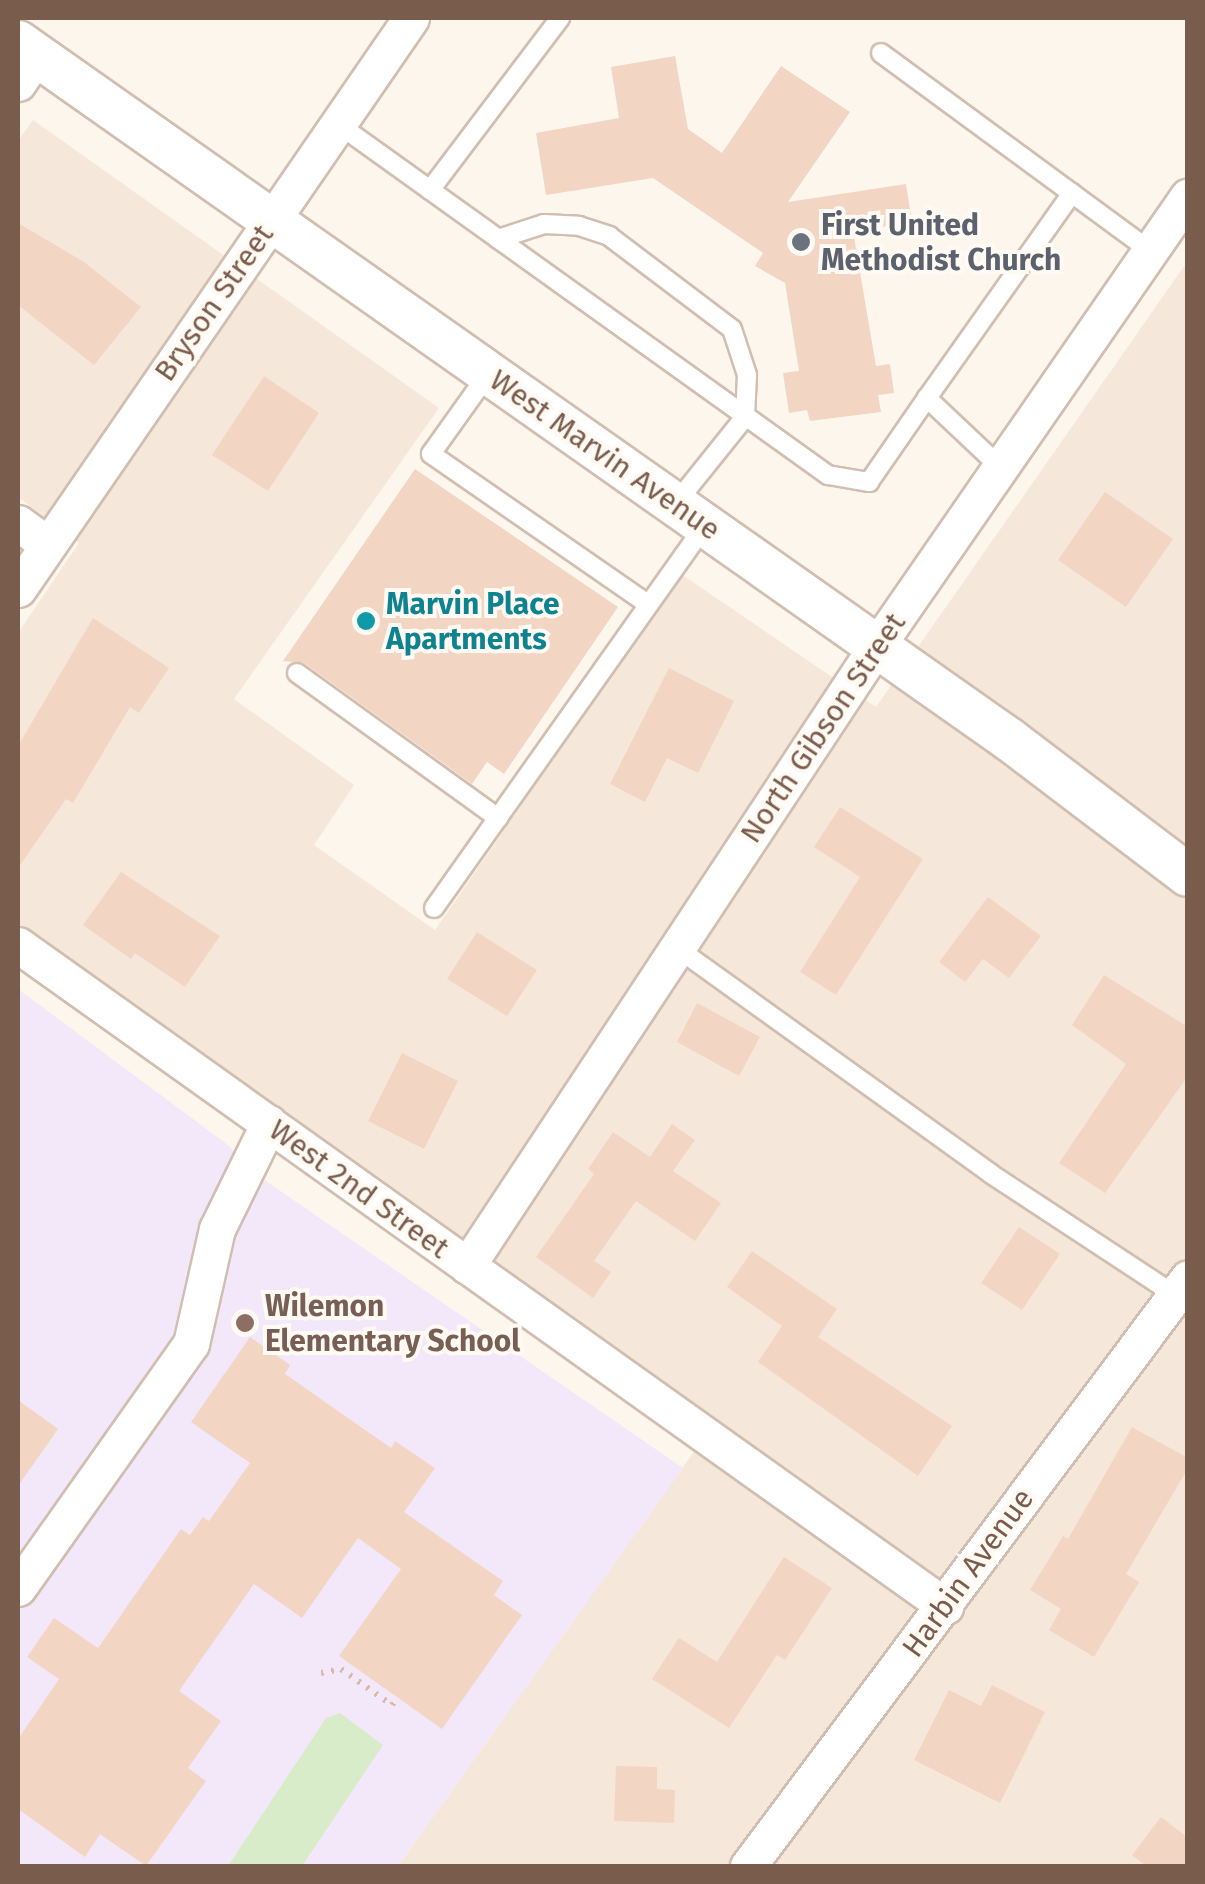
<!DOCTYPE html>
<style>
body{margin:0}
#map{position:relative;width:1205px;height:1884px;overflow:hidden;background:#fdf6ec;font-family:"Fira Sans",sans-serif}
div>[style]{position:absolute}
.residential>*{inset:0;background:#f5e8da}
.education>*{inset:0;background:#f3e8fa}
.green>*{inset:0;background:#d8ecc9}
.building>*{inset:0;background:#f3d5c3}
.path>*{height:6px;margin-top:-3px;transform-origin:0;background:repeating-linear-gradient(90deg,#d9b8a5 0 2.5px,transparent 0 10.5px)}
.roads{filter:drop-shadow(2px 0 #d1beb0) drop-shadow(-2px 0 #d1beb0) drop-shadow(0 2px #d1beb0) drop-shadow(0 -2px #d1beb0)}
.service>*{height:18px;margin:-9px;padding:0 9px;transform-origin:9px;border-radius:9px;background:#fff}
.minor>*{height:35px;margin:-17.5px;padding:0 17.5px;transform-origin:17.5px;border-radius:17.5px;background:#fff}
.tertiary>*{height:42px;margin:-21px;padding:0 21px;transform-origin:21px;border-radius:21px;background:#fff}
.dots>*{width:28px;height:28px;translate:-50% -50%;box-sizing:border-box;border:5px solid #fffaf3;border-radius:50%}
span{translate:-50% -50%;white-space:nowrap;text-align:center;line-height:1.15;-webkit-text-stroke:8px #fffaf3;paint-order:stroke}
.worship-label{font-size:30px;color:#5b616d;font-weight:700}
.left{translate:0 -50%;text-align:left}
.street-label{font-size:30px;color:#7a5c4d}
.culture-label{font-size:30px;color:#0d838f;font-weight:700}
.education-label{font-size:30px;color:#785e54;font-weight:700}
.frame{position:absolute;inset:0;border:20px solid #7a5c4d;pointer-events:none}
</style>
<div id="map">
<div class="residential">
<div style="clip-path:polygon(33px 120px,439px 408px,234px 699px,354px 785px,314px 845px,435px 930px,681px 574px,876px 707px,1187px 262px,1187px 1866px,398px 1866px,713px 1425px,18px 927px,18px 633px,79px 543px,18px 497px,18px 141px)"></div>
</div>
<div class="education">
<div style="clip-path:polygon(18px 989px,228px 1145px,263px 1179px,683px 1468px,398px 1866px,18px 1866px)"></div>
</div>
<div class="green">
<div style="clip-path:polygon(340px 1713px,383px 1745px,302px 1866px,228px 1866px,326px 1718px)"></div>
</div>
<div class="building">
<div style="clip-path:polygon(675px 56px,688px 129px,722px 153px,781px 66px,850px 112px,788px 202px,906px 184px,912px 222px,853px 231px,876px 366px,890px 364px,894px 393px,878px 395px,881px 412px,810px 421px,807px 410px,789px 413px,783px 373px,799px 371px,785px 283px,755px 266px,763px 253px,653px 178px,546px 195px,536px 133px,619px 118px,611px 67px)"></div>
<div style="clip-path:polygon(18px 223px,84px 262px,141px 307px,94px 365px,18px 305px)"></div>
<div style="clip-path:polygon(264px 376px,319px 413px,268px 491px,212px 455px)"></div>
<div style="clip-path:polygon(415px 469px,618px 607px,504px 774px,487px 762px,472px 784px,304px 663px,283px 661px)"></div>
<div style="clip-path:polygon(1105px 492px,1173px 539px,1126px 607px,1058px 560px)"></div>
<div style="clip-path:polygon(93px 618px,169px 668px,139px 713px,130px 707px,73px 803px,66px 799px,18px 868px,18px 746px)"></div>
<div style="clip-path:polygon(669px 668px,734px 701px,698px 773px,667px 758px,645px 802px,610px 784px)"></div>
<div style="clip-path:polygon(840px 807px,923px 859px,836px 995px,800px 972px,860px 877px,814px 847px)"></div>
<div style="clip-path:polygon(121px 872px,220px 936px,185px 987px,135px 953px,131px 959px,83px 925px)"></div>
<div style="clip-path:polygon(988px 897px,1041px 936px,1009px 978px,983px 959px,965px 982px,939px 962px)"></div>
<div style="clip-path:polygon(477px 932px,537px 970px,507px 1016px,447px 979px)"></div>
<div style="clip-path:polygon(1104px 975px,1188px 1027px,1188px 1076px,1105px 1193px,1059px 1163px,1126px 1064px,1072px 1025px)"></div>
<div style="clip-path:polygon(697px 1003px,760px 1037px,739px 1076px,677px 1042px)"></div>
<div style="clip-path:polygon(402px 1053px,458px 1081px,424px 1149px,368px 1121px)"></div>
<div style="clip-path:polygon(672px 1124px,695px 1140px,673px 1171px,721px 1203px,695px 1241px,636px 1201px,594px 1261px,611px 1272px,593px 1298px,536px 1257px,594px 1174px,588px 1169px,613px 1132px,650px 1157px)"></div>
<div style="clip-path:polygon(1019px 1227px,1060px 1254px,1022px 1310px,981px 1283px)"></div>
<div style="clip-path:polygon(752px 1251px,837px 1309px,818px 1337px,952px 1426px,918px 1476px,758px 1362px,782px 1326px,727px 1287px)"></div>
<div style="clip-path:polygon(250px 1337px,290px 1365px,285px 1374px,391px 1448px,395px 1441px,435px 1468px,404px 1512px,503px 1581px,494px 1595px,522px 1615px,442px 1729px,339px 1656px,401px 1569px,358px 1538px,302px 1618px,254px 1584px,179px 1691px,221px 1721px,188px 1768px,206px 1781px,146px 1866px,100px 1834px,85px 1857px,18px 1809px,18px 1739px,59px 1679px,27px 1657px,54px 1618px,98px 1648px,181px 1529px,190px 1535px,203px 1517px,209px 1521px,250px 1463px,191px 1422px)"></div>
<div style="clip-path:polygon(18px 1400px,58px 1429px,18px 1486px)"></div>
<div style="clip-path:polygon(1132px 1427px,1188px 1458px,1188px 1468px,1126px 1574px,1139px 1582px,1094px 1657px,1049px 1630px,1061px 1609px,1030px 1590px,1063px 1536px,1068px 1539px)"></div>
<div style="clip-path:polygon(784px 1557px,832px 1588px,785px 1660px,777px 1655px,729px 1728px,652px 1679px,679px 1638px,717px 1662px)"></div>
<div style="clip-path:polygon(992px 1685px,1045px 1712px,1000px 1803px,914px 1760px,949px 1690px,981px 1706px)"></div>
<div style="clip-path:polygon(616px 1766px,657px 1767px,657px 1789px,675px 1790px,674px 1823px,614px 1821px)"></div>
<div style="clip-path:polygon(1161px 1817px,1188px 1838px,1188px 1866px,1146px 1866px,1132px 1855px)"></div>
</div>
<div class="path">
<div style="left:321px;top:1673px;width:20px;rotate:-11deg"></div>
<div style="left:341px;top:1669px;width:62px;rotate:35.2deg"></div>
<div style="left:392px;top:1705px;width:9px;rotate:-58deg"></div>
</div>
<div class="roads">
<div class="service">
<div style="left:881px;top:53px;width:333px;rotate:36.3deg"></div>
<div style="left:338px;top:124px;width:603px;rotate:35.62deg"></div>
<div style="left:828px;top:475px;width:42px;rotate:9.7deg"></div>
<div style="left:869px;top:482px;width:102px;rotate:-55.4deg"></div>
<div style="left:430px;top:190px;width:216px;rotate:-52.9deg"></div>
<div style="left:498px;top:239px;width:48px;rotate:-18.1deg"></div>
<div style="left:544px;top:224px;width:35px;rotate:3deg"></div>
<div style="left:579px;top:226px;width:32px;rotate:18deg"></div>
<div style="left:609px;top:236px;width:154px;rotate:37.1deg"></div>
<div style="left:732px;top:329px;width:48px;rotate:71.9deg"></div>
<div style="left:747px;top:375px;width:42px;rotate:92.7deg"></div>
<div style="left:745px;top:417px;width:112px;rotate:128.8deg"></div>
<div style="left:488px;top:374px;width:98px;rotate:125.5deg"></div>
<div style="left:431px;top:454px;width:264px;rotate:34.7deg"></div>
<div style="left:998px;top:465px;width:98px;rotate:-136.7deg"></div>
<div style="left:927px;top:398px;width:251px;rotate:-54.7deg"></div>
<div style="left:297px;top:673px;width:248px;rotate:35.8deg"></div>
<div style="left:434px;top:908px;width:468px;rotate:-54.7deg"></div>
<div style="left:677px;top:948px;width:387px;rotate:35.7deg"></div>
<div style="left:991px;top:1174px;width:220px;rotate:33.3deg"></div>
</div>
<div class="minor">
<div style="left:18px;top:83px;width:34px;rotate:-56deg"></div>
<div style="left:18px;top:523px;width:34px;rotate:36deg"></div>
<div style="left:18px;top:589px;width:693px;rotate:-55.46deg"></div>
<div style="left:18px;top:945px;width:1139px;rotate:35.49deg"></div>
<div style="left:467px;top:1266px;width:742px;rotate:-56.55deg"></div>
<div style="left:876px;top:647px;width:548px;rotate:-55.32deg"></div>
<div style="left:18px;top:1588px;width:299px;rotate:-54.7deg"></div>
<div style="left:191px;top:1344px;width:118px;rotate:-77.3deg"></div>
<div style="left:217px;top:1229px;width:118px;rotate:-63.9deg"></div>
<div style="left:748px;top:1866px;width:734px;rotate:-53.19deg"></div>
</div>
<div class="tertiary">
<div style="left:18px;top:42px;width:1213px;rotate:35.13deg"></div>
<div style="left:1010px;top:740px;width:223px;rotate:37.2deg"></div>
</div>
</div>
<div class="dots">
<div style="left:801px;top:242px;background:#6b7280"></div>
<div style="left:366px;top:621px;background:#0f9aa8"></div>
<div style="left:245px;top:1323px;background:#8d6e63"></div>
</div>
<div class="worship-label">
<span class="left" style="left:821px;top:242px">First United<br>Methodist Church</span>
</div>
<div class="street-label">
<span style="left:214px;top:303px;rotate:-55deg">Bryson Street</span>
<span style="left:605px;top:455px;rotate:35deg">West Marvin Avenue</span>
<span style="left:823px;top:728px;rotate:-56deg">North Gibson Street</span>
<span style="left:359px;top:1189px;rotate:36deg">West 2nd Street</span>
<span style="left:968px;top:1573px;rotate:-54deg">Harbin Avenue</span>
</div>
<div class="culture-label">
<span class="left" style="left:386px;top:621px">Marvin Place<br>Apartments</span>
</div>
<div class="education-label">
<span class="left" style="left:265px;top:1323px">Wilemon<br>Elementary School</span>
</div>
<div class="frame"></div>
</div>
